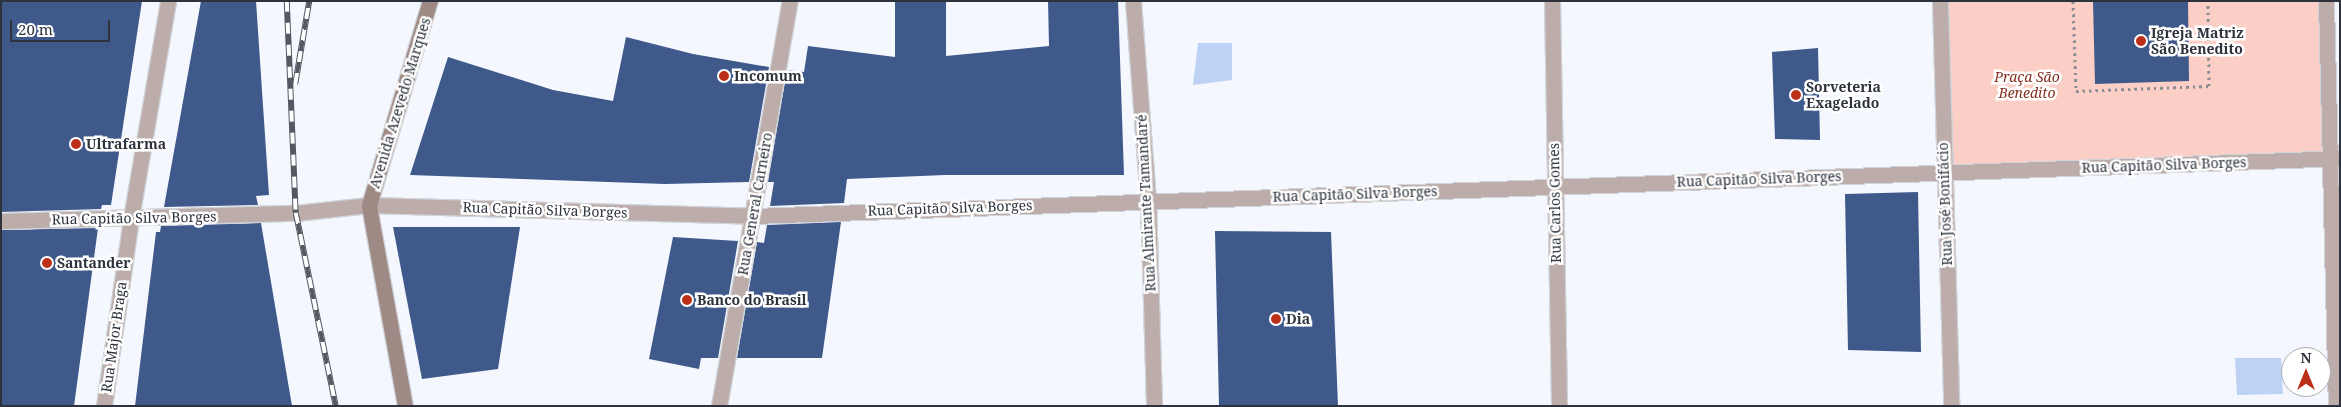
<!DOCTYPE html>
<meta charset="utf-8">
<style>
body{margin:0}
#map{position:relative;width:2341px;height:407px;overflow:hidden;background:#f4f7fd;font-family:"Noto Serif",serif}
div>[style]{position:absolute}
.green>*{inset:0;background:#fbcfc5}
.water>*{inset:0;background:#bed2f5}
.building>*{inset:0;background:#3f598b}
.path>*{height:3px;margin-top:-1.5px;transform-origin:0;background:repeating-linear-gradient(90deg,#888d95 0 2.5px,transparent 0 6.5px)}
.roads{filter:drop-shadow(1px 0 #d0d4da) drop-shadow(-1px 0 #d0d4da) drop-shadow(0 1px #d0d4da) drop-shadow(0 -1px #d0d4da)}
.street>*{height:15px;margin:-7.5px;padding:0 7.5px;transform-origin:7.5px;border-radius:7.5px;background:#bcadaa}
.secondary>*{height:15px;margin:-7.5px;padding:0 7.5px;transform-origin:7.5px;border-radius:7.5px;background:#9f8984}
.rail>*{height:5.5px;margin-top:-2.75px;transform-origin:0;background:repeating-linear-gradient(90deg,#fff 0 11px,#535862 0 22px);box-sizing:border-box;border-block:1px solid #535862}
.dots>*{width:14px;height:14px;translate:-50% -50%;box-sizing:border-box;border:2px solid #fff;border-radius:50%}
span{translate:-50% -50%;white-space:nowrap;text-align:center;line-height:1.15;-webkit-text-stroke:5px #fff;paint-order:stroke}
.poi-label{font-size:14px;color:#2d323d;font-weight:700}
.left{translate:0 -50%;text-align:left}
.park-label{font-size:14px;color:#843021;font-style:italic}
.street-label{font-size:14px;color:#2d323d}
.frame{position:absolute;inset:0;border:2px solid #2d323d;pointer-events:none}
.north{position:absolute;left:2281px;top:347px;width:50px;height:50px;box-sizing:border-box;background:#fff;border:1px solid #abadb1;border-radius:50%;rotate:0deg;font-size:14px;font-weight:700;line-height:20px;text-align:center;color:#2d323d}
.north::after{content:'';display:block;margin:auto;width:18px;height:22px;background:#bc3019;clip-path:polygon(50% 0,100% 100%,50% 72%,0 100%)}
.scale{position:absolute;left:10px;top:20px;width:100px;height:22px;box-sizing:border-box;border:2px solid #2d323d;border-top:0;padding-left:6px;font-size:15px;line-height:18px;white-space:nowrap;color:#2d323d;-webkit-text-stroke:4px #fff;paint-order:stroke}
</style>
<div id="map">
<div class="green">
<div style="clip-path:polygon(1940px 1px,2326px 1px,2330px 159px,1944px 173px)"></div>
</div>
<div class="water">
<div style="clip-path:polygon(1198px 43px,1232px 43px,1232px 80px,1193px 85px)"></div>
<div style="clip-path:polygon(2235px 358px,2281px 358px,2283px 394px,2237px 395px)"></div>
</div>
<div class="building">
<div style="clip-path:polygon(1px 1px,142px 1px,111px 205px,102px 205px,101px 209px,1px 212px)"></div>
<div style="clip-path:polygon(201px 1px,256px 1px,269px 195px,256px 196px,258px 205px,164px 207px)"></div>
<div style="clip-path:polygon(895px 1px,946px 1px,946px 56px,1049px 46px,1048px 1px,1118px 1px,1124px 175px,945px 175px,847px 179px,844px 203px,770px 206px,774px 182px,768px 182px,787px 70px,804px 72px,808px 46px,895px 57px)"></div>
<div style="clip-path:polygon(2093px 1px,2188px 1px,2189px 81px,2095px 84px)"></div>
<div style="clip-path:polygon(626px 37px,693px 54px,769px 67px,749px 182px,665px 184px,410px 175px,448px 57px,553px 90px,613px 101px)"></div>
<div style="clip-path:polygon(1818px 48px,1820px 140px,1775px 139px,1772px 52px)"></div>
<div style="clip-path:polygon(1918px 192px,1921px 352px,1848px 350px,1845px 194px)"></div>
<div style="clip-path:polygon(841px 222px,822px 358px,737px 358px,757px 242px,764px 243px,767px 225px)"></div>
<div style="clip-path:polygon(261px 223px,292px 406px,135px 406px,156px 232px,160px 232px,161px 226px)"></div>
<div style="clip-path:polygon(393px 227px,520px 227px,498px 369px,422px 379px)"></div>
<div style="clip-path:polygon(98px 228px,74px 406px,1px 406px,1px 230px)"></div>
<div style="clip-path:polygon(1215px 231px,1331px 232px,1338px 406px,1219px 406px)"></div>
<div style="clip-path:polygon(673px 237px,738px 241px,718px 358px,701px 358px,699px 369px,649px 359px)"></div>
</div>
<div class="path">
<div style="left:2073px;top:1px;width:90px;rotate:88.1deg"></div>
<div style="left:2076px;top:91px;width:133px;rotate:-2.2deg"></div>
<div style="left:2209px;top:86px;width:85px;rotate:-90.7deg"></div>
</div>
<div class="roads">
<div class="street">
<div style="left:1133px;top:1px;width:201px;rotate:85.7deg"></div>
<div style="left:1148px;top:201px;width:205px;rotate:88.3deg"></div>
<div style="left:1552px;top:1px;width:405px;rotate:89deg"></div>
<div style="left:1940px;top:1px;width:405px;rotate:88.4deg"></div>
<div style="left:2326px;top:1px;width:405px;rotate:88.6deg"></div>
<div style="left:1px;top:221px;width:295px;rotate:-1.6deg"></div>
<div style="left:296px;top:213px;width:73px;rotate:-6.3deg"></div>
<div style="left:369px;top:205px;width:385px;rotate:1.6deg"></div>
<div style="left:754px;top:216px;width:1587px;rotate:-2.09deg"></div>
<div style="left:104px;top:406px;width:190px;rotate:-81.8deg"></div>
<div style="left:131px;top:218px;width:220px;rotate:-80.3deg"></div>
<div style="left:719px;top:406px;width:411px;rotate:-80.1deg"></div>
</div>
<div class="secondary">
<div style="left:405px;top:406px;width:204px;rotate:-100.2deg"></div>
<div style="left:369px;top:205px;width:213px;rotate:-73.4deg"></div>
</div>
</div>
<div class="rail">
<div style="left:287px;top:1px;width:212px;rotate:87.6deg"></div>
<div style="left:296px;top:213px;width:197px;rotate:78.3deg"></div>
<div style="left:295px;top:84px;width:84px;rotate:-80.4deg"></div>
</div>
<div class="dots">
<div style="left:2141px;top:41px;background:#bc3019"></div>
<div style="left:724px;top:76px;background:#bc3019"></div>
<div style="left:1796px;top:95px;background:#bc3019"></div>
<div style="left:76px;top:144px;background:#bc3019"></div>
<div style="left:47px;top:263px;background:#bc3019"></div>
<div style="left:687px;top:300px;background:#bc3019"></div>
<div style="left:1276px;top:319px;background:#bc3019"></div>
</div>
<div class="poi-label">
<span class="left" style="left:2151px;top:41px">Igreja Matriz<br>São Benedito</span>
<span class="left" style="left:734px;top:76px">Incomum</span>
<span class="left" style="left:1806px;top:95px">Sorveteria<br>Exagelado</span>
<span class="left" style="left:86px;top:144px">Ultrafarma</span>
<span class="left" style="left:57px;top:263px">Santander</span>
<span class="left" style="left:697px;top:300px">Banco do Brasil</span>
<span class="left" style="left:1286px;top:319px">Dia</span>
</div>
<div class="park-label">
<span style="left:2027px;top:85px">Praça São<br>Benedito</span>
</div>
<div class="street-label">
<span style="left:400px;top:103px;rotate:-73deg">Avenida Azevedo Marques</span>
<span style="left:2164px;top:165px;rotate:-2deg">Rua Capitão Silva Borges</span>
<span style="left:1759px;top:179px;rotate:-2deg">Rua Capitão Silva Borges</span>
<span style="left:1355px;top:194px;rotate:-2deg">Rua Capitão Silva Borges</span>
<span style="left:1146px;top:203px;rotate:-93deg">Rua Almirante Tamandaré</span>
<span style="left:1555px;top:203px;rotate:-91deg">Rua Carlos Gomes</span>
<span style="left:755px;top:204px;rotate:-80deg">Rua General Carneiro</span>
<span style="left:1945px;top:204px;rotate:-92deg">Rua José Bonifácio</span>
<span style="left:950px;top:208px;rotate:-2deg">Rua Capitão Silva Borges</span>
<span style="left:545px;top:210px;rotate:2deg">Rua Capitão Silva Borges</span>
<span style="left:134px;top:218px;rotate:-1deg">Rua Capitão Silva Borges</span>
<span style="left:114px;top:337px;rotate:-82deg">Rua Major Braga</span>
</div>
<div class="frame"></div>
<div class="north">N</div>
<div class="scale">20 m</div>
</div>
